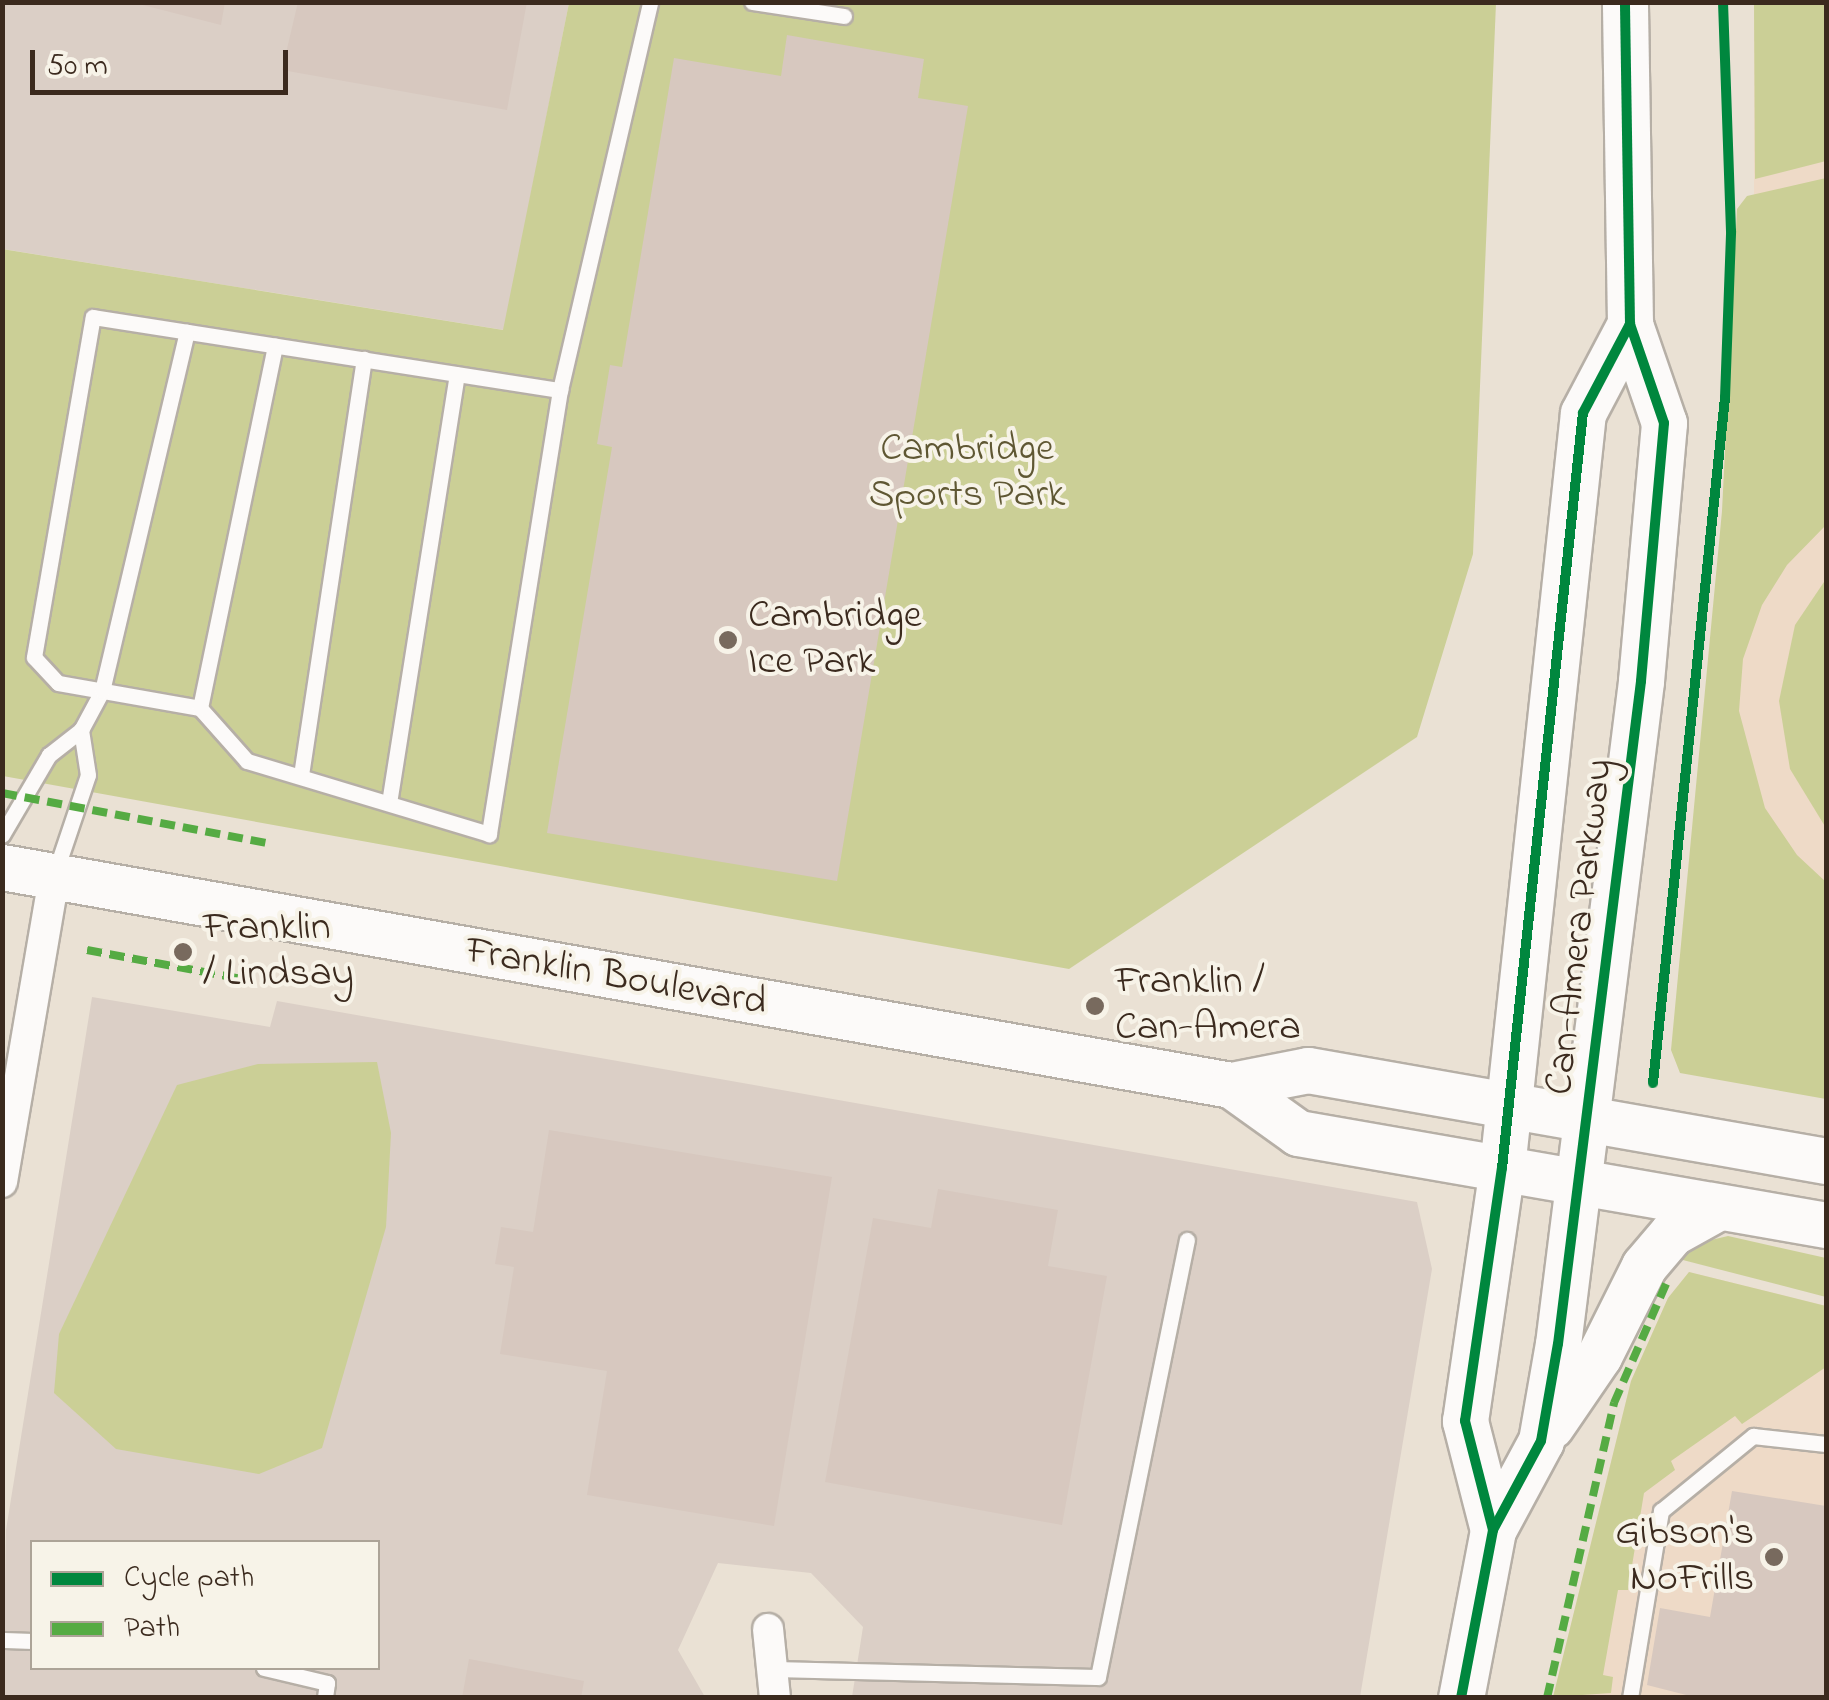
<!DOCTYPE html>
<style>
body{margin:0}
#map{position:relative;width:1829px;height:1700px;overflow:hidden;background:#eae1d4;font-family:"Indie Flower",sans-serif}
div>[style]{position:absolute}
.built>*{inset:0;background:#eedac7}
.industrial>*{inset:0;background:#dbcfc6}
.green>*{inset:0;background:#cbcf96}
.building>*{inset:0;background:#d7c8bf}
.roads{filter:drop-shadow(2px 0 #b6afa6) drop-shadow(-2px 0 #b6afa6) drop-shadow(0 2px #b6afa6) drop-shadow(0 -2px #b6afa6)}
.lane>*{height:15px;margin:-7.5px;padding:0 7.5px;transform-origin:7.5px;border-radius:7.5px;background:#fcfaf9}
.street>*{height:30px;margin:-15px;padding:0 15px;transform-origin:15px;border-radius:15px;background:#fcfaf9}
.secondary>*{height:45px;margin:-22.5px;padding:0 22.5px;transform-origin:22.5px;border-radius:22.5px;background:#fcfaf9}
.quiet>*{height:8px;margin-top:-4px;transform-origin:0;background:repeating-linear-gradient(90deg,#55ab43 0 15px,transparent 0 23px)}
.cycleway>*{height:10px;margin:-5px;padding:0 5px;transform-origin:5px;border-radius:5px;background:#00873e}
.dots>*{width:28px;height:28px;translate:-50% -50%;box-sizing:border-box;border:5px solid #f7f3e8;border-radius:50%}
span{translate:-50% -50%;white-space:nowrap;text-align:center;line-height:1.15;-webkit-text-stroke:8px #f7f3e8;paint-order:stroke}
.park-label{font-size:40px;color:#5f5733}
.poi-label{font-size:40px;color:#3b2a1e}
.left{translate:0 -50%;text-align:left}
.right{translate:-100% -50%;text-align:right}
.street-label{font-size:40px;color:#3b2a1e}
.frame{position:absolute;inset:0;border:5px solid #3b2a1e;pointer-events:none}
.legend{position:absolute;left:30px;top:1540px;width:350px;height:130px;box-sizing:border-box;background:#f7f3e8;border:2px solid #aca397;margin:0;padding:12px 18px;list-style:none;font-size:30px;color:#3b2a1e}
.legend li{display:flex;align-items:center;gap:20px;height:50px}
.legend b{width:50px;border:2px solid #aca397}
.scale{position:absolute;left:30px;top:50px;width:258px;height:45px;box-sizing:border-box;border:5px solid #3b2a1e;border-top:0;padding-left:12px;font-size:30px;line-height:35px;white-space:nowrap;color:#3b2a1e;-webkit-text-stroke:8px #f7f3e8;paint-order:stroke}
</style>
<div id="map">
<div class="built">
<div style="clip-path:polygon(1754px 3px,1826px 3px,1826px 959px,1712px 807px,1754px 261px)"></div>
<div style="clip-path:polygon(1689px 1272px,1826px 1306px,1826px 1697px,1553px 1698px,1631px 1381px,1668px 1298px)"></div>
</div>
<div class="industrial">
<div style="clip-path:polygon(2px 3px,569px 3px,504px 330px,3px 249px)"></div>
<div style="clip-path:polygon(evenodd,92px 997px,270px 1027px,277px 1001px,1417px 1202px,1432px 1269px,1360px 1697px,852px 1697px,863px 1627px,811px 1573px,718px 1563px,678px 1650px,705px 1697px,3px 1698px,6px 1530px,92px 997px,32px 1542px,378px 1542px,378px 1668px,32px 1668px,32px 1542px)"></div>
</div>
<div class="green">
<div style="clip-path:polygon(569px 3px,1496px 3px,1473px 554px,1417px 737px,1069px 969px,3px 776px,2px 249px,503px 330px)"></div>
<div style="clip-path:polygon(1754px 3px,1826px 3px,1826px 161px,1755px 179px)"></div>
<div style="clip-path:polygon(1826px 178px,1826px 525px,1787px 565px,1762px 605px,1743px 659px,1739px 711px,1765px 808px,1797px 855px,1826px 882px,1826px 1099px,1680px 1073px,1671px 1050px,1722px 511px,1737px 209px,1747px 196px)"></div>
<div style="clip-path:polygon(1826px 579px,1826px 828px,1790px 769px,1779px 701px,1795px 625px)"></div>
<div style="clip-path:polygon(377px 1062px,391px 1133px,386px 1227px,322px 1448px,259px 1474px,116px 1449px,54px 1393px,59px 1334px,177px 1085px,258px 1064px)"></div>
<div style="clip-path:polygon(1728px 1236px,1826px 1258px,1826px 1297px,1679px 1259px,1694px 1244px)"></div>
<div style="clip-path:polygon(1689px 1272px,1826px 1306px,1826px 1367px,1742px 1424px,1735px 1416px,1671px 1461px,1675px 1470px,1644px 1493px,1628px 1590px,1618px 1590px,1603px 1675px,1613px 1677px,1611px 1693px,1553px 1697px,1631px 1381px,1668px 1298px)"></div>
</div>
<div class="building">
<div style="clip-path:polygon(131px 2px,225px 2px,221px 25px)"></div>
<div style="clip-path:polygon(298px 2px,527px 2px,507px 110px,282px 70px)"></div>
<div style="clip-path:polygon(787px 35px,924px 59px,918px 98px,968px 106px,837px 881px,547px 833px,612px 447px,597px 444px,610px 365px,622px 367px,674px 58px,781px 76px)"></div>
<div style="clip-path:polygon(549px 1130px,832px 1177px,774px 1526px,587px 1495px,607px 1371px,500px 1354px,514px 1267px,495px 1264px,501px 1227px,533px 1232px)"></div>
<div style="clip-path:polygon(938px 1189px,1058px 1210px,1048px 1266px,1107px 1276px,1062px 1525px,825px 1482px,873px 1218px,931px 1228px)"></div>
<div style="clip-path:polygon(1732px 1491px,1826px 1506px,1826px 1698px,1698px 1698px,1647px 1685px,1660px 1608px,1710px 1617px)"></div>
<div style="clip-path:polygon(469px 1659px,584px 1681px,581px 1698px,462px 1698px)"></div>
</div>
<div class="roads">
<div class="lane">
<div style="left:752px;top:2px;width:93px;rotate:8.7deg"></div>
<div style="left:93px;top:317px;width:473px;rotate:8.9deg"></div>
<div style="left:560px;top:390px;width:450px;rotate:99.1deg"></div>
<div style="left:489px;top:834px;width:253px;rotate:-163.2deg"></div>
<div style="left:247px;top:761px;width:71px;rotate:-131.6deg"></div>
<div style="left:200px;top:708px;width:144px;rotate:-170deg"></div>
<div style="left:58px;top:683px;width:35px;rotate:-133deg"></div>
<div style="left:34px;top:657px;width:345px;rotate:-80.2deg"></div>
<div style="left:560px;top:390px;width:398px;rotate:-76.9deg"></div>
<div style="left:200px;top:708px;width:370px;rotate:-78.3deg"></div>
<div style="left:301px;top:775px;width:421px;rotate:-81.4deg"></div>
<div style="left:389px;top:803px;width:434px;rotate:-81deg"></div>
<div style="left:2px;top:835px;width:93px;rotate:-59.6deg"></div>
<div style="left:49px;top:755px;width:41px;rotate:-38deg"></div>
<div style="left:81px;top:730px;width:44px;rotate:-61.7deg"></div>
<div style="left:102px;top:691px;width:369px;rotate:-76.7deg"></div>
<div style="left:55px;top:873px;width:103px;rotate:-71.4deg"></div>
<div style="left:88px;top:775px;width:46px;rotate:-98.8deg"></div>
<div style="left:2px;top:1640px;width:30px;rotate:2deg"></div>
<div style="left:264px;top:1668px;width:65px;rotate:13.4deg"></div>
<div style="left:327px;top:1683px;width:15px;rotate:98deg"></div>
<div style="left:772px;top:1669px;width:326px;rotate:1.4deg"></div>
<div style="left:1098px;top:1677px;width:446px;rotate:-78.5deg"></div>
<div style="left:1630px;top:1698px;width:190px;rotate:-80.6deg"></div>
<div style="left:1661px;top:1511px;width:119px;rotate:-39.2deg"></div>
<div style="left:1753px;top:1436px;width:73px;rotate:6.3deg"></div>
</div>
<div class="street">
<div style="left:2px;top:1182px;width:309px;rotate:-80.3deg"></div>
<div style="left:768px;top:1629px;width:69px;rotate:84.2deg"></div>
</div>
<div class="secondary">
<div style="left:2px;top:867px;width:1248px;rotate:10.06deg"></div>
<div style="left:1231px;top:1085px;width:78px;rotate:-11deg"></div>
<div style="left:1308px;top:1070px;width:526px;rotate:9.96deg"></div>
<div style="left:1231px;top:1085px;width:82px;rotate:35.6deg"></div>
<div style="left:1298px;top:1133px;width:536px;rotate:9.88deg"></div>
<div style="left:1551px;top:1426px;width:85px;rotate:-55.6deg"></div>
<div style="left:1599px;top:1356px;width:101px;rotate:-63.4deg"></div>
<div style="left:1644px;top:1266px;width:43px;rotate:-49.7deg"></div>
<div style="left:1672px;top:1233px;width:54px;rotate:-29deg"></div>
<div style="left:1493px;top:1530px;width:113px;rotate:-104.4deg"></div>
<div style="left:1465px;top:1421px;width:256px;rotate:-81.7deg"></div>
<div style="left:1502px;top:1168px;width:759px;rotate:-83.88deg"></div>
<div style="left:1583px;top:413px;width:101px;rotate:-62.2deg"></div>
<div style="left:1461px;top:1698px;width:171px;rotate:-79.2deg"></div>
<div style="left:1493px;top:1530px;width:101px;rotate:-61.7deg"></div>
<div style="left:1541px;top:1441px;width:98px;rotate:-80.1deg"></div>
<div style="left:1558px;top:1344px;width:668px;rotate:-82.86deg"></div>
<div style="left:1641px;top:681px;width:259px;rotate:-84.9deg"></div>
<div style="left:1664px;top:423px;width:105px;rotate:-109deg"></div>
<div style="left:1630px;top:324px;width:322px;rotate:-90.9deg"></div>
</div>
</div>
<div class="quiet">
<div style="left:2px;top:793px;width:274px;rotate:10.7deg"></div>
<div style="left:87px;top:950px;width:153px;rotate:10.6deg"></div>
<div style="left:1547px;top:1698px;width:303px;rotate:-77.2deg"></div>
<div style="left:1614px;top:1403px;width:130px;rotate:-66.4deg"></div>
</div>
<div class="cycleway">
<div style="left:1653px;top:1083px;width:689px;rotate:-84deg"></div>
<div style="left:1725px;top:398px;width:167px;rotate:-87.9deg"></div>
<div style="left:1731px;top:231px;width:229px;rotate:-92deg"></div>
<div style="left:1493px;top:1530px;width:113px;rotate:-104.4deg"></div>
<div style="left:1465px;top:1421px;width:256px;rotate:-81.7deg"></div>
<div style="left:1502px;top:1168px;width:759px;rotate:-83.88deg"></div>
<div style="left:1583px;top:413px;width:101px;rotate:-62.2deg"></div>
<div style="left:1461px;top:1698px;width:171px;rotate:-79.2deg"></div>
<div style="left:1493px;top:1530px;width:101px;rotate:-61.7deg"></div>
<div style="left:1541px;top:1441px;width:98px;rotate:-80.1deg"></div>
<div style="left:1558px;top:1344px;width:668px;rotate:-82.86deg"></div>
<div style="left:1641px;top:681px;width:259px;rotate:-84.9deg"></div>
<div style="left:1664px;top:423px;width:105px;rotate:-109deg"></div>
<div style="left:1630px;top:324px;width:322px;rotate:-90.9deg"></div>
</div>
<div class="dots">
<div style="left:728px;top:640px;background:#786a5e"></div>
<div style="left:183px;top:952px;background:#786a5e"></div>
<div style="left:1095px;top:1006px;background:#786a5e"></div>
<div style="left:1774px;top:1557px;background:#786a5e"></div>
</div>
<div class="park-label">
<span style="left:967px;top:473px">Cambridge<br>Sports Park</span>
</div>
<div class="poi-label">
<span class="left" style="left:748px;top:640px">Cambridge<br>Ice Park</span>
<span class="left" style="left:203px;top:952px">Franklin<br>/ Lindsay</span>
<span class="left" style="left:1115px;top:1006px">Franklin /<br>Can-Amera</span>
<span class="right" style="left:1754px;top:1557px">Gibson's<br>NoFrills</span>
</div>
<div class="street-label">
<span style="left:1581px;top:927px;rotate:-83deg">Can-Amera Parkway</span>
<span style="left:616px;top:978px;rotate:10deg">Franklin Boulevard</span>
</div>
<div class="frame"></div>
<ul class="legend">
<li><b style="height:12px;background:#00873e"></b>Cycle path</li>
<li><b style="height:12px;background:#55ab43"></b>Path</li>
</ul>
<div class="scale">50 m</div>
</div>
